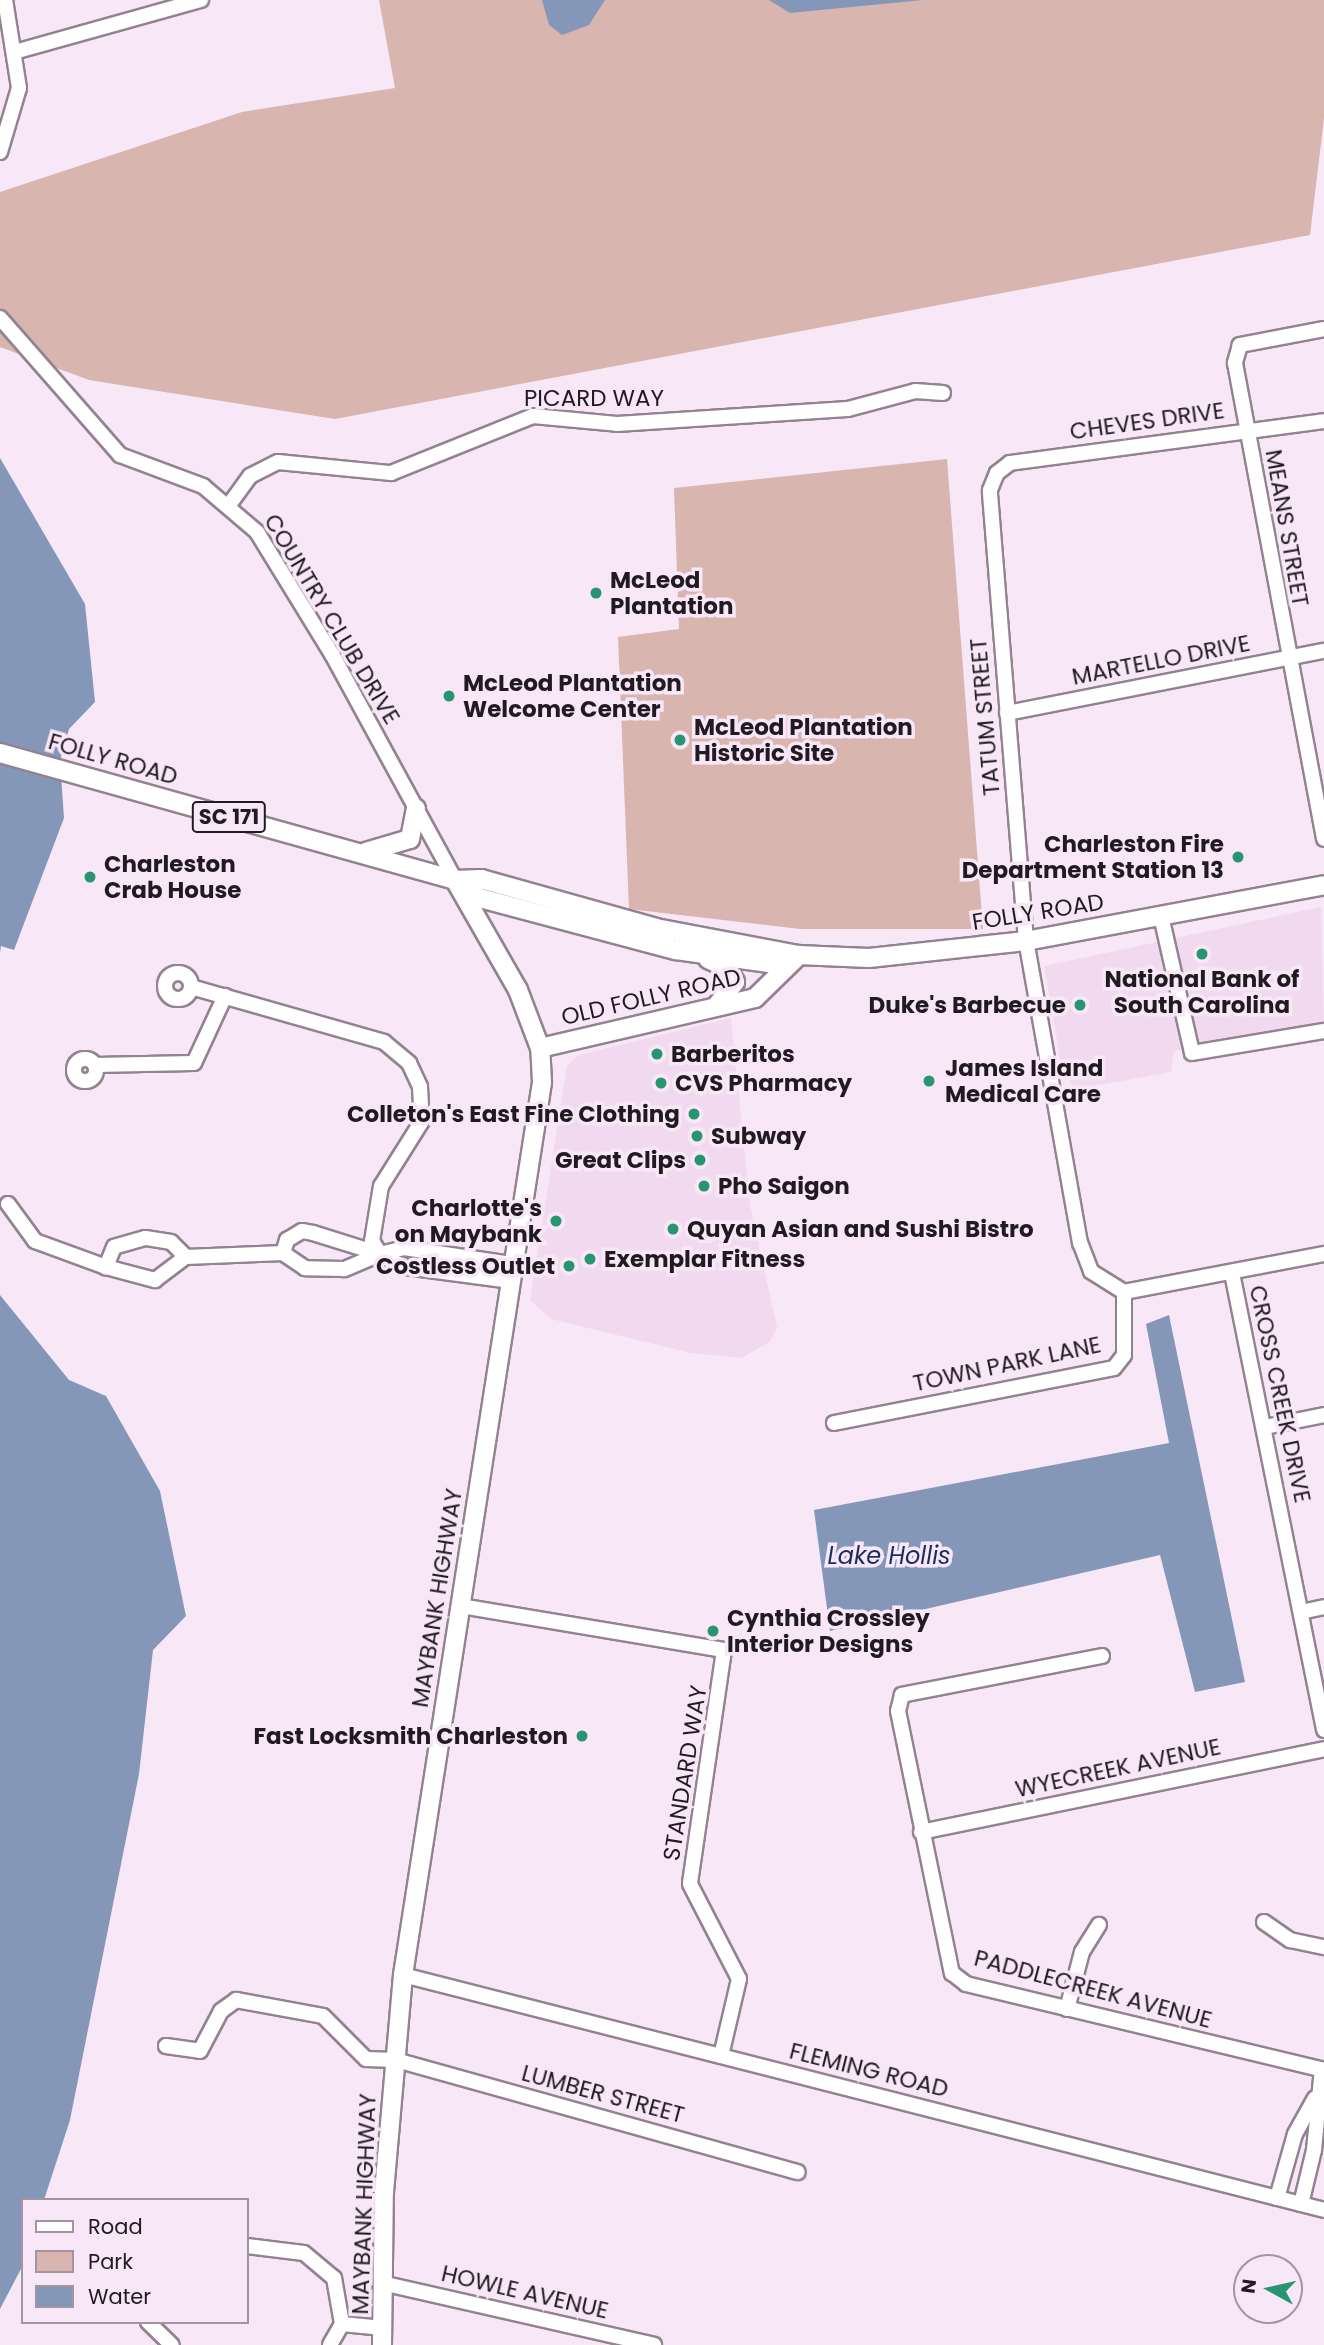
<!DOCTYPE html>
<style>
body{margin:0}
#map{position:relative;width:1324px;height:2345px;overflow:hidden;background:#f8e7f7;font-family:Poppins,sans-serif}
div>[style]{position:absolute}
.built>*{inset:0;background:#f1daf0}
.green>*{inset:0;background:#d8b5af}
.water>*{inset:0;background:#8597b8}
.roads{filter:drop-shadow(2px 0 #938392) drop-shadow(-2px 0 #938392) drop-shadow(0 2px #938392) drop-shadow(0 -2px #938392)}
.minor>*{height:14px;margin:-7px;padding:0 7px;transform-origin:7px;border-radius:7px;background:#fff}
.minor>.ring{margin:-7px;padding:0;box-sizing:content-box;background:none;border:14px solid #fff;border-radius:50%}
.major>*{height:18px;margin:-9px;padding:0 9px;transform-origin:9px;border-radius:9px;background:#fff}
.dots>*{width:19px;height:19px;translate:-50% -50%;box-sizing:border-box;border:4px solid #f8e7f7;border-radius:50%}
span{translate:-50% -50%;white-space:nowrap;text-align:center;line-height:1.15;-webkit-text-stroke:7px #f8e7f7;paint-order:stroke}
.shield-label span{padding:2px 5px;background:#f8e7f7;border:2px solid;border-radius:5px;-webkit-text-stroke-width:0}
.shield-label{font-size:21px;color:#211b21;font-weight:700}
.street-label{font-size:23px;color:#211b21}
.poi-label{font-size:23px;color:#211b21;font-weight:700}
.left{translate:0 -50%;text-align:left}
.right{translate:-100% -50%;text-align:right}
.water-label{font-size:24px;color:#192e5a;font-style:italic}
.legend{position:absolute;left:21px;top:2198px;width:228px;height:126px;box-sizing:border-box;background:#f8e7f7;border:2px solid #a295a1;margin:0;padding:9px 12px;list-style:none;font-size:21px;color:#211b21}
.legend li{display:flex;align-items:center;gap:14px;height:35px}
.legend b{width:35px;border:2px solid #a295a1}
.north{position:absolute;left:1233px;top:2254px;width:70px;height:70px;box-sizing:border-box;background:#f8e7f7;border:2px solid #a295a1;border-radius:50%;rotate:278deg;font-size:19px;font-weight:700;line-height:28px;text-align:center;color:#211b21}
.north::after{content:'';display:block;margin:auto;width:24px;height:32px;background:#299472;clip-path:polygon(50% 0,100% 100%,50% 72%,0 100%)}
</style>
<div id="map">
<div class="built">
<div style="clip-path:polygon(1321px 907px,1324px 1022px,1174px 1051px,1171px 1072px,1076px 1089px,1062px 1069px,1044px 966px)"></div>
<div style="clip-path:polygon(731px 1018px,750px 1205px,777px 1327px,770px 1342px,741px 1358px,691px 1353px,551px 1319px,530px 1300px,567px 1066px,579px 1055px)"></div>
</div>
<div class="green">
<div style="clip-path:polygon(379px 0,1324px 0,1324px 118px,1310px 235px,335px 419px,89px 380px,0 347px,0 192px,242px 112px,395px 88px)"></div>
<div style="clip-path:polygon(947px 459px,983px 929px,800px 929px,629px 909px,618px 637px,679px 629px,674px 488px)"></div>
</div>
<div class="water">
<div style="clip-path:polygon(542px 0,605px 0,589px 25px,562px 35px,549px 25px)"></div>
<div style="clip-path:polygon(769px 0,923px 0,790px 13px)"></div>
<div style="clip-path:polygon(0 458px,85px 604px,95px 702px,69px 729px,60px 761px,64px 818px,14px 950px,1px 946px,0 953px)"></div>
<div style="clip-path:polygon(0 1295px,69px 1380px,106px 1396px,160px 1491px,186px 1616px,153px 1650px,139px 1774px,70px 2120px,44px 2200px,23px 2200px,23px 2265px,0 2309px)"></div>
<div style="clip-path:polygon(1169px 1315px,1245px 1682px,1195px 1692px,1160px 1555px,830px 1631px,814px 1510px,1169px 1443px,1146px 1324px)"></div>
</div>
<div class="roads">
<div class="minor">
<div style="left:18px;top:51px;width:190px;rotate:-15.6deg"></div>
<div style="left:0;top:152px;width:67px;rotate:-73.5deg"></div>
<div style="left:19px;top:88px;width:89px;rotate:-99deg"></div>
<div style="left:0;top:318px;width:182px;rotate:48.8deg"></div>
<div style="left:120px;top:455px;width:89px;rotate:20.5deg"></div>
<div style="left:203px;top:486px;width:71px;rotate:40.4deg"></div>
<div style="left:257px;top:532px;width:145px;rotate:58.5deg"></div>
<div style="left:333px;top:656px;width:255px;rotate:61.4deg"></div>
<div style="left:1324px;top:329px;width:86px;rotate:169.2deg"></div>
<div style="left:1240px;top:345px;width:19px;rotate:106deg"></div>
<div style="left:1235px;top:363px;width:484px;rotate:79.4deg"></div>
<div style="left:229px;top:505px;width:36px;rotate:-54deg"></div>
<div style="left:250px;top:476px;width:31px;rotate:-27deg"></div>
<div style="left:278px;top:462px;width:114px;rotate:5.6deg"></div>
<div style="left:391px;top:473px;width:153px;rotate:-21.9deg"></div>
<div style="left:533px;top:416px;width:84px;rotate:5.4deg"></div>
<div style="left:617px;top:424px;width:231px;rotate:-3.7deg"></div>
<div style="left:848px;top:409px;width:69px;rotate:-15deg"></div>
<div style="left:915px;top:391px;width:28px;rotate:4deg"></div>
<div style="left:1007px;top:713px;width:323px;rotate:-11.1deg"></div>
<div style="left:1161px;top:916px;width:140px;rotate:77.2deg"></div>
<div style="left:1192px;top:1053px;width:134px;rotate:-9.5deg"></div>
<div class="ring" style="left:165px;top:973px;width:12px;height:12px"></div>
<div style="left:191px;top:987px;width:201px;rotate:15.9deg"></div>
<div style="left:384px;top:1042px;width:33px;rotate:40deg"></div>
<div style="left:409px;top:1063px;width:26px;rotate:65deg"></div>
<div style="left:420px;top:1087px;width:34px;rotate:87deg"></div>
<div style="left:422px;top:1121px;width:77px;rotate:122.2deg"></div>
<div style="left:381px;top:1186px;width:56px;rotate:99.3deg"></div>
<div style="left:372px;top:1241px;width:15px;rotate:58deg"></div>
<div class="ring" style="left:74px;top:1059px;width:8px;height:8px"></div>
<div style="left:95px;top:1065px;width:99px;rotate:-1.2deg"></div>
<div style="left:194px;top:1063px;width:74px;rotate:-65.2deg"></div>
<div style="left:8px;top:1204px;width:46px;rotate:53.9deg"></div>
<div style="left:35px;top:1241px;width:76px;rotate:20.1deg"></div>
<div style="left:302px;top:1231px;width:11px;rotate:10deg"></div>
<div style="left:313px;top:1233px;width:70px;rotate:17.4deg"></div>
<div style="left:380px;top:1254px;width:39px;rotate:157deg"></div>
<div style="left:344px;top:1269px;width:39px;rotate:-179deg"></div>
<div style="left:305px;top:1268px;width:27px;rotate:-146deg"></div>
<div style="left:283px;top:1253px;width:14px;rotate:-73deg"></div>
<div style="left:287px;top:1240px;width:17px;rotate:-31deg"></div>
<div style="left:186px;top:1257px;width:21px;rotate:-135deg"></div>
<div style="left:171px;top:1242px;width:26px;rotate:-171deg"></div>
<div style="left:145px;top:1238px;width:32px;rotate:164deg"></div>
<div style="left:114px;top:1247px;width:22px;rotate:112deg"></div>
<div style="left:106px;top:1267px;width:51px;rotate:14.9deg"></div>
<div style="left:155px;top:1280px;width:39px;rotate:-37deg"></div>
<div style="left:186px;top:1257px;width:97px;rotate:-2.4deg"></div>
<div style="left:1232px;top:1273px;width:466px;rotate:78.6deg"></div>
<div style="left:511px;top:1281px;width:108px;rotate:-172.5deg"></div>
<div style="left:404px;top:1267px;width:27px;rotate:-152deg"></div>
<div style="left:380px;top:1254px;width:25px;rotate:-14deg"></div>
<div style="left:404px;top:1248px;width:110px;rotate:8.4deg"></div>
<div style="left:1124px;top:1292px;width:39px;rotate:-148deg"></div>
<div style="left:1091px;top:1271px;width:30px;rotate:-111deg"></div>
<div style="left:1080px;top:1243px;width:307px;rotate:-100.1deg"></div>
<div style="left:1026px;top:941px;width:452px;rotate:-94.6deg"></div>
<div style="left:990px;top:490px;width:18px;rotate:-68deg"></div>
<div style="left:997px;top:473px;width:16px;rotate:-38deg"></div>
<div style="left:1010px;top:463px;width:317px;rotate:-7.6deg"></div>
<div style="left:1124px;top:1292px;width:204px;rotate:-10.8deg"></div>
<div style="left:834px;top:1423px;width:285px;rotate:-11.1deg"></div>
<div style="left:1114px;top:1368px;width:16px;rotate:-52deg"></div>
<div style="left:1124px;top:1355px;width:63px;rotate:-90deg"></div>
<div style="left:1265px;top:1427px;width:60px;rotate:-11.5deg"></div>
<div style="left:461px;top:1606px;width:267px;rotate:9.5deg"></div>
<div style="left:724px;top:1650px;width:236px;rotate:98.3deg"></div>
<div style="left:690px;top:1884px;width:107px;rotate:62.7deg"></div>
<div style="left:739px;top:1979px;width:79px;rotate:103.2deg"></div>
<div style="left:1301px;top:1612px;width:24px;rotate:-12deg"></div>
<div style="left:1102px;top:1656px;width:204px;rotate:169deg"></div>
<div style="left:902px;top:1695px;width:16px;rotate:104deg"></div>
<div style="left:898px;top:1711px;width:268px;rotate:78.4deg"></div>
<div style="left:952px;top:1973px;width:18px;rotate:38deg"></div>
<div style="left:966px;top:1984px;width:368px;rotate:13.5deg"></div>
<div style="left:921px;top:1832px;width:411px;rotate:-11.6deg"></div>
<div style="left:1264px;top:1922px;width:32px;rotate:35deg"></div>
<div style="left:1290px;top:1940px;width:35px;rotate:12deg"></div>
<div style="left:403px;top:1975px;width:951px;rotate:14.31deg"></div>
<div style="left:1067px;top:2009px;width:59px;rotate:-75.3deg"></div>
<div style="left:1082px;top:1952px;width:32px;rotate:-58deg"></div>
<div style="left:166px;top:2046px;width:34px;rotate:8deg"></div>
<div style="left:200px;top:2051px;width:45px;rotate:-62.3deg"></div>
<div style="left:221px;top:2011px;width:19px;rotate:-36deg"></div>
<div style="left:236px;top:2000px;width:88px;rotate:10.4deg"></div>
<div style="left:323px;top:2016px;width:61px;rotate:45deg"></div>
<div style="left:366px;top:2059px;width:30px;rotate:2deg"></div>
<div style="left:396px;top:2060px;width:417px;rotate:15.6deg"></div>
<div style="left:1277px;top:2198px;width:66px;rotate:-74.3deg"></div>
<div style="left:1295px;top:2134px;width:41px;rotate:-60.9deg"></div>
<div style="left:1301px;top:2204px;width:56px;rotate:-76.5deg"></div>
<div style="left:1314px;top:2150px;width:81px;rotate:-84.4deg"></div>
<div style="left:247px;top:2246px;width:57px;rotate:7deg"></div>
<div style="left:304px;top:2253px;width:39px;rotate:40deg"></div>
<div style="left:334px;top:2278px;width:47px;rotate:80.1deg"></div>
<div style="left:342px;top:2324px;width:24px;rotate:120deg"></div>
<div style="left:386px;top:2284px;width:275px;rotate:12.8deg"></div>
<div style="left:148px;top:2322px;width:33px;rotate:44deg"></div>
<div style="left:342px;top:2324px;width:41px;rotate:5.6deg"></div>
</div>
<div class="major">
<div style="left:0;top:753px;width:472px;rotate:15.6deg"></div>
<div style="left:455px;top:880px;width:26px;rotate:-2deg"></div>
<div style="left:481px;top:879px;width:182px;rotate:15.6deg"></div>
<div style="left:656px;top:928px;width:145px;rotate:10.8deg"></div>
<div style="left:798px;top:955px;width:71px;rotate:2.4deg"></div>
<div style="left:869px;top:958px;width:158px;rotate:-6.2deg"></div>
<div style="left:1026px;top:941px;width:303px;rotate:-10.6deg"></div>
<div style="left:366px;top:852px;width:46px;rotate:-16.5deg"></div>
<div style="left:410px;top:839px;width:31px;rotate:-79deg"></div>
<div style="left:462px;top:885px;width:22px;rotate:36deg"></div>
<div style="left:480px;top:898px;width:203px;rotate:14.9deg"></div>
<div style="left:676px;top:950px;width:99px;rotate:8.1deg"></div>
<div style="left:774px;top:964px;width:26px;rotate:-21deg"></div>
<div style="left:708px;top:959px;width:21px;rotate:25deg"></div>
<div style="left:727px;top:968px;width:16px;rotate:60deg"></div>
<div style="left:735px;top:982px;width:31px;rotate:128deg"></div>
<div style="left:540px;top:1048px;width:221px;rotate:-13.1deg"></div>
<div style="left:755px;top:998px;width:57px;rotate:-44.3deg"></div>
<div style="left:382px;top:2345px;width:153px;rotate:-89.3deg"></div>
<div style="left:384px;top:2192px;width:218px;rotate:-85deg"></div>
<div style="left:403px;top:1975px;width:904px;rotate:-81.15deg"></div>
<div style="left:542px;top:1082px;width:34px;rotate:-93deg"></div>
<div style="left:540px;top:1048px;width:62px;rotate:-110.8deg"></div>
<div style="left:518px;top:990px;width:127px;rotate:-119.8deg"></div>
</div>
</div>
<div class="dots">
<div style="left:596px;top:593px;background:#299472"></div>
<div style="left:449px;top:696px;background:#299472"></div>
<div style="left:680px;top:740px;background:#299472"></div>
<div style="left:1238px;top:857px;background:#299472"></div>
<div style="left:90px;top:877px;background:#299472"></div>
<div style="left:1202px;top:954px;background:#299472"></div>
<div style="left:1080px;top:1005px;background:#299472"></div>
<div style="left:657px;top:1054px;background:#299472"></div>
<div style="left:929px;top:1081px;background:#299472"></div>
<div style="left:661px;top:1083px;background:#299472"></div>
<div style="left:694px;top:1114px;background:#299472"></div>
<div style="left:697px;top:1136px;background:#299472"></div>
<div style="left:700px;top:1160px;background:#299472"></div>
<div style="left:704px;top:1186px;background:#299472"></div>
<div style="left:556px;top:1221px;background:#299472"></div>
<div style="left:673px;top:1229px;background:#299472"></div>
<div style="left:590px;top:1259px;background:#299472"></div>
<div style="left:569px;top:1266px;background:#299472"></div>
<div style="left:713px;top:1631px;background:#299472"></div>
<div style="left:582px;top:1736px;background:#299472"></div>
</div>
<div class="shield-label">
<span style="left:229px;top:817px">SC 171</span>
</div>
<div class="street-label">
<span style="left:594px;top:398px">PICARD WAY</span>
<span style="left:1147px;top:421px;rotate:-8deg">CHEVES DRIVE</span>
<span style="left:1287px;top:528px;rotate:80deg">MEANS STREET</span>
<span style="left:332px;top:619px;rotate:59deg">COUNTRY CLUB DRIVE</span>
<span style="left:1161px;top:660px;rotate:-11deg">MARTELLO DRIVE</span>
<span style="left:985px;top:717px;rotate:-95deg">TATUM STREET</span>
<span style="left:113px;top:759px;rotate:16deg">FOLLY ROAD</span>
<span style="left:1038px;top:912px;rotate:-9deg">FOLLY ROAD</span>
<span style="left:651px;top:997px;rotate:-13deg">OLD FOLLY ROAD</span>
<span style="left:1007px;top:1364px;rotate:-12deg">TOWN PARK LANE</span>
<span style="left:1280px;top:1394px;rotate:78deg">CROSS CREEK DRIVE</span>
<span style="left:437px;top:1598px;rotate:-81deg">MAYBANK HIGHWAY</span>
<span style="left:1118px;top:1768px;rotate:-12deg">WYECREEK AVENUE</span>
<span style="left:685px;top:1773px;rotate:-81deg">STANDARD WAY</span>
<span style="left:1093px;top:1989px;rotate:15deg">PADDLECREEK AVENUE</span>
<span style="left:869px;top:2070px;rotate:14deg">FLEMING ROAD</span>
<span style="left:603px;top:2094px;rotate:15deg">LUMBER STREET</span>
<span style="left:364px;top:2204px;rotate:-88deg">MAYBANK HIGHWAY</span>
<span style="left:525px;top:2292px;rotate:13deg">HOWLE AVENUE</span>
</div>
<div class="poi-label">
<span class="left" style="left:610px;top:593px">McLeod<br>Plantation</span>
<span class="left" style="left:463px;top:696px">McLeod Plantation<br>Welcome Center</span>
<span class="left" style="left:694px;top:740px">McLeod Plantation<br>Historic Site</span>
<span class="right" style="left:1224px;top:857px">Charleston Fire<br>Department Station 13</span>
<span class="left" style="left:104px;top:877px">Charleston<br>Crab House</span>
<span style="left:1202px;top:992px">National Bank of<br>South Carolina</span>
<span class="right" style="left:1066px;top:1005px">Duke's Barbecue</span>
<span class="left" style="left:671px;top:1054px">Barberitos</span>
<span class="left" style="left:945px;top:1081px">James Island<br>Medical Care</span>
<span class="left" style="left:675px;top:1083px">CVS Pharmacy</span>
<span class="right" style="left:680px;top:1114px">Colleton's East Fine Clothing</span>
<span class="left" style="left:711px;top:1136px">Subway</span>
<span class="right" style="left:686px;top:1160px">Great Clips</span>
<span class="left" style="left:718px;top:1186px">Pho Saigon</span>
<span class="right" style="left:542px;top:1221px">Charlotte's<br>on Maybank</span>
<span class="left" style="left:687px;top:1229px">Quyan Asian and Sushi Bistro</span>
<span class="left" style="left:604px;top:1259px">Exemplar Fitness</span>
<span class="right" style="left:555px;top:1266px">Costless Outlet</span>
<span class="left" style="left:727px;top:1631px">Cynthia Crossley<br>Interior Designs</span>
<span class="right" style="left:568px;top:1736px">Fast Locksmith Charleston</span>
</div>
<div class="water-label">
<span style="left:889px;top:1556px">Lake Hollis</span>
</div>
<ul class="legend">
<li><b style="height:9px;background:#fff"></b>Road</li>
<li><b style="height:19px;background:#d8b5af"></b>Park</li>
<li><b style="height:19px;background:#8597b8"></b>Water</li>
</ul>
<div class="north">N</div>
</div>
